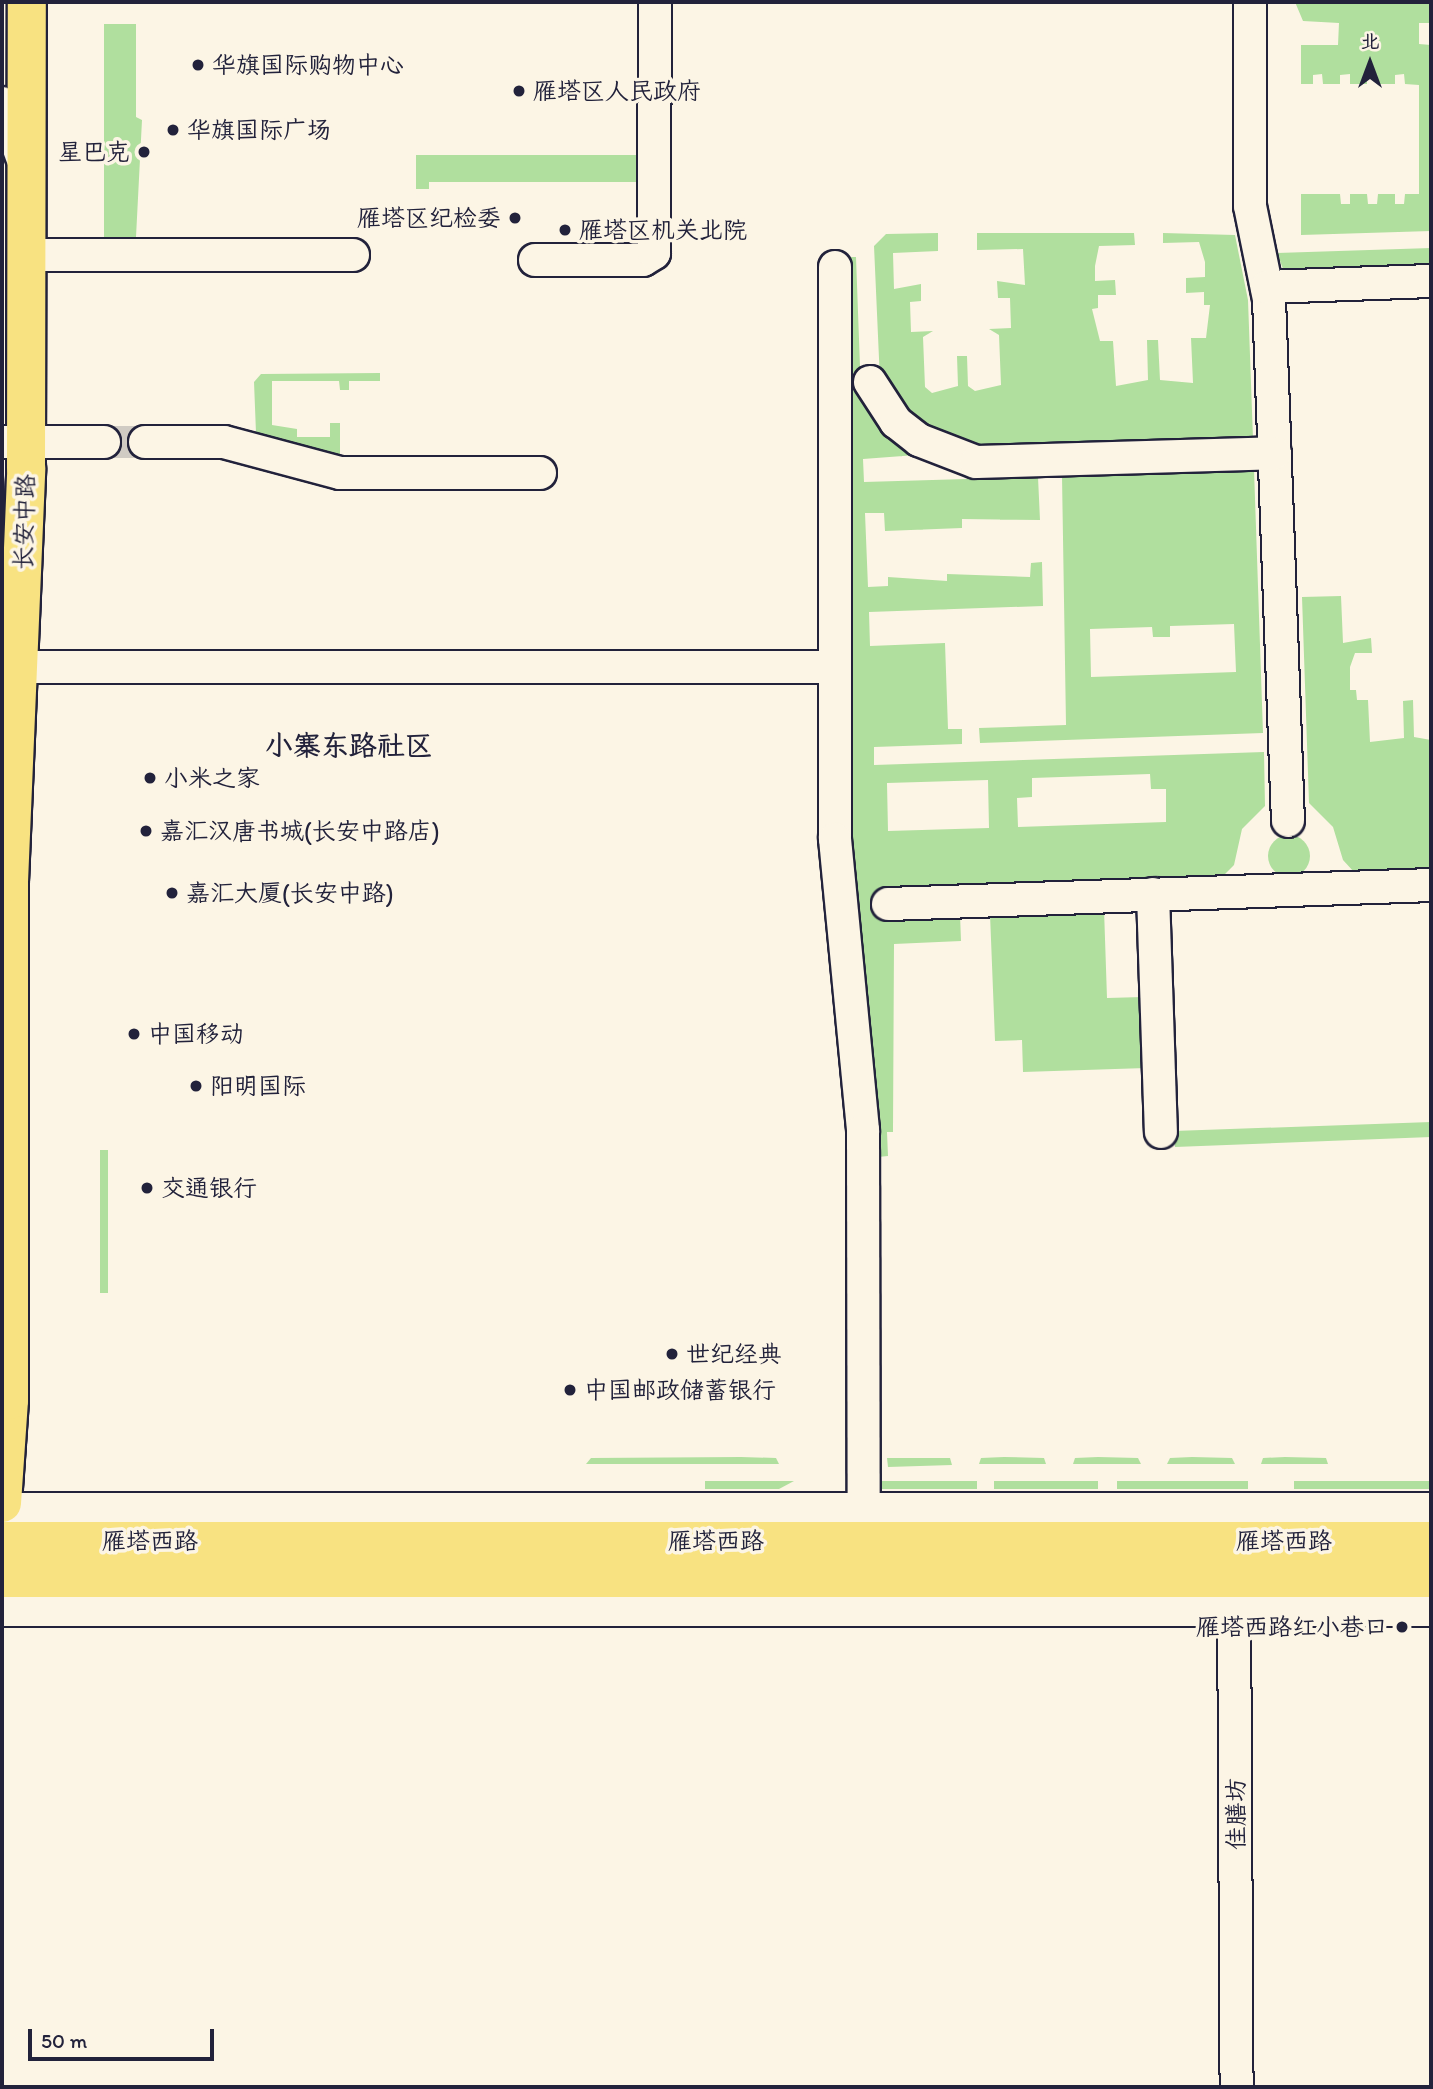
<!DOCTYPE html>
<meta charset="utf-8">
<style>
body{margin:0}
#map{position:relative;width:1433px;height:2089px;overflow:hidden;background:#fcf5e5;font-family:Itim,"LXGW WenKai TC",sans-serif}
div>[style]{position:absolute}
.green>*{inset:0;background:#b0df9e}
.round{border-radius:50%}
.minor-tunnel>*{height:32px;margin-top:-16px;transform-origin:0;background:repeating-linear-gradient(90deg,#d0cbc3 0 32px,transparent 0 48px)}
.roads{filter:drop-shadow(2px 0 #22223b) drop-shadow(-2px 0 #22223b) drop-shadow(0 2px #22223b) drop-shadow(0 -2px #22223b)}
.minor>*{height:32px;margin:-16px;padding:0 16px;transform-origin:16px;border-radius:16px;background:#fcf5e5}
.major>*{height:38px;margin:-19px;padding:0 19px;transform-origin:19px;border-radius:19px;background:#f8e281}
.dots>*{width:19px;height:19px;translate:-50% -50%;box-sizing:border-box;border:4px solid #fcf5e5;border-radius:50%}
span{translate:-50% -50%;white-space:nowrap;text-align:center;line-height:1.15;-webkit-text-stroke:7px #fcf5e5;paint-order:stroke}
.poi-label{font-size:24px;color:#22223b}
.left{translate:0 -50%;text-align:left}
.right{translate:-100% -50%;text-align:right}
.street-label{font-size:24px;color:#22223b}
.quarter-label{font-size:28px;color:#22223b;font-weight:700}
.frame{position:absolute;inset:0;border:4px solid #22223b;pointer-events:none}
.north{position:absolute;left:1335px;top:28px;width:70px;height:70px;-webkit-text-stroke:5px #fcf5e5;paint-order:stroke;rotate:0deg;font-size:19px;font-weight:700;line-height:28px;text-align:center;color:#22223b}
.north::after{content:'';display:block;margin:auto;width:24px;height:32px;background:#22223b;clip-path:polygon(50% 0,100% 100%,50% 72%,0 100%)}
.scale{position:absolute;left:28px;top:2029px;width:186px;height:32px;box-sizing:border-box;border:4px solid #22223b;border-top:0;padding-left:9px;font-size:21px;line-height:24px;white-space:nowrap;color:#22223b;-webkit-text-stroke:5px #fcf5e5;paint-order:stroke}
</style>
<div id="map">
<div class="green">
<div style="clip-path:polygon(1295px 2px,1431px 2px,1431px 23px,1419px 23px,1419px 44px,1431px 45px,1431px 231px,1301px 235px,1301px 194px,1340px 194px,1341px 204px,1350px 204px,1350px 194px,1367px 194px,1368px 204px,1377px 204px,1378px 194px,1395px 194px,1395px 204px,1404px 204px,1405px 194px,1419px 194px,1419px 85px,1405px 84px,1404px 74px,1395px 75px,1395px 84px,1378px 84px,1377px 74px,1367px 75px,1367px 84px,1350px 84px,1350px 74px,1340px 75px,1340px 84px,1323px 84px,1322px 74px,1313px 75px,1313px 84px,1301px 84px,1301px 45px,1338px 45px,1339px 23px,1303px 21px)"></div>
<div style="clip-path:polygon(104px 24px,136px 24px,136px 117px,142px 120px,136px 237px,104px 237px)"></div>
<div style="clip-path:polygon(416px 155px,636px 155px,636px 182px,429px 182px,429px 189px,416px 189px)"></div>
<div style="clip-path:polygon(938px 233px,938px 251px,893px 253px,894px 289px,921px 284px,921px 301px,910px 302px,911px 332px,933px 331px,923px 337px,925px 387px,932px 393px,958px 386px,957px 356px,967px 356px,968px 386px,975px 391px,1001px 385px,999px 335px,989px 329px,1011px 328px,1010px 298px,998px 298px,997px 281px,1025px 285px,1023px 249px,977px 250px,977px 233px,1134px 233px,1135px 245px,1099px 246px,1095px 266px,1095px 281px,1115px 280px,1116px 295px,1098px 295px,1098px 308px,1092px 309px,1100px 341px,1113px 341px,1116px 386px,1148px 380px,1147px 340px,1158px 340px,1160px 380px,1193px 383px,1191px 338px,1206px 338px,1210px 305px,1204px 305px,1204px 292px,1186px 293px,1186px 278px,1205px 277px,1205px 262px,1199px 242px,1163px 243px,1163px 233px,1235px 235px,1248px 300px,1253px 439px,964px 449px,924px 431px,880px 381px,874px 246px,886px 234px)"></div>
<div style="clip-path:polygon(1431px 248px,1431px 268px,1285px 274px,1277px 253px)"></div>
<div style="clip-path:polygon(evenodd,848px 257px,856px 257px,861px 394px,916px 455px,863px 459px,864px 482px,1038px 477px,1040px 520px,962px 519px,962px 528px,885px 531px,884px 513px,865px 513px,868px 587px,888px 586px,888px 577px,947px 581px,947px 574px,1030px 577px,1031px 563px,1042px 562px,1043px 606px,869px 612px,870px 646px,945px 643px,948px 729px,962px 729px,962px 744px,874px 747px,874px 765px,1264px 752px,1265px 806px,1242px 829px,1234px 865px,1222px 877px,879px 891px,880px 917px,960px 914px,961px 941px,894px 944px,893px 1132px,887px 1132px,888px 1156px,878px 1157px,848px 839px,848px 257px,1150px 774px,1151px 789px,1166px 789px,1166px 822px,1018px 827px,1017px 798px,1032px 797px,1032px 778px,1150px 774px,848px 257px,988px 780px,989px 828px,888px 831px,887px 783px,988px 780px)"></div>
<div style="clip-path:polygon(380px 373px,380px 381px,349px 381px,349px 390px,340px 390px,339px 381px,272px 381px,272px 425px,297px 429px,297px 437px,330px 437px,330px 423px,340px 423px,340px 459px,256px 433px,254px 382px,261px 374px)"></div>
<div style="clip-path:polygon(evenodd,1254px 469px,1263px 733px,980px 743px,979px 728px,1066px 725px,1062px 476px,1254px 469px,1234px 624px,1236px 672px,1091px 677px,1090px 629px,1152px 627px,1153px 637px,1170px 637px,1170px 626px,1234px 624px)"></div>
<div style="clip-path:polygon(1341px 596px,1343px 643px,1371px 638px,1372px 653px,1355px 653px,1350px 667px,1350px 690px,1356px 690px,1357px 700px,1368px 700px,1370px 742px,1404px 738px,1403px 701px,1413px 700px,1414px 737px,1431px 740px,1431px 871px,1354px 872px,1343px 860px,1333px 827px,1309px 803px,1302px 597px)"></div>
<div class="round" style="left:1268px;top:835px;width:42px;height:42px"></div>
<div style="clip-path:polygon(1104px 909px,1107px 998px,1143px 997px,1146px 1068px,1023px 1072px,1022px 1040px,995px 1041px,990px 914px)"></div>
<div style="clip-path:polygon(1431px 1122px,1431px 1137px,1175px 1147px,1174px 1131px)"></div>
<div style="clip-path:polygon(100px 1150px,108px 1150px,108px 1293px,100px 1293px)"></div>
<div style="clip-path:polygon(741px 1457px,776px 1458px,779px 1464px,586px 1464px,591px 1458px)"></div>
<div style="clip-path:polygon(1004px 1457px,1044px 1458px,1046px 1464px,979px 1464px,981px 1458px)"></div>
<div style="clip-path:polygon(1098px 1457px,1138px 1458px,1141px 1464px,1073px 1464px,1075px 1458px)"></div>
<div style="clip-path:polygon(1192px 1457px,1232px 1458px,1235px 1464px,1167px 1464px,1170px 1458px)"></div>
<div style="clip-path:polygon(1285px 1457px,1326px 1458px,1328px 1464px,1261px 1464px,1263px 1458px)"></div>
<div style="clip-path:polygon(887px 1458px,950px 1458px,952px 1465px,888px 1467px)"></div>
<div style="clip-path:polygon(705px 1481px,794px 1481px,779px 1489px,705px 1489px)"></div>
<div style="clip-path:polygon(876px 1481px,977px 1481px,977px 1489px,876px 1489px)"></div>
<div style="clip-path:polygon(994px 1481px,1098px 1481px,1098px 1489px,994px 1489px)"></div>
<div style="clip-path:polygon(1117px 1481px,1248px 1481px,1248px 1489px,1117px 1489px)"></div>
<div style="clip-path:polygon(1294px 1481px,1431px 1481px,1431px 1489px,1294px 1489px)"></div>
</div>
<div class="minor-tunnel">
<div style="left:104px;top:442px;width:41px"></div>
</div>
<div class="roads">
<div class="minor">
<div style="left:1250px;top:2px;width:204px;rotate:90deg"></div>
<div style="left:1250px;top:206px;width:95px;rotate:78.5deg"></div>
<div style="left:1269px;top:299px;width:522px;rotate:87.92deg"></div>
<div style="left:2px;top:103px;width:58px;rotate:69.7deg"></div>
<div style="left:27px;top:255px;width:326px"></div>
<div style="left:535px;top:260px;width:108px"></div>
<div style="left:643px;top:260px;width:13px;rotate:-32deg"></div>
<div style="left:654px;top:253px;width:251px;rotate:-89.8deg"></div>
<div style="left:835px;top:267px;width:572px;rotate:90deg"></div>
<div style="left:835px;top:839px;width:292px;rotate:84.5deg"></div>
<div style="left:863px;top:1130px;width:398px;rotate:89.9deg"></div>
<div style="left:1267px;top:287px;width:164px;rotate:-2.1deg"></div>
<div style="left:870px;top:382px;width:48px;rotate:57deg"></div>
<div style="left:896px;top:422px;width:29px;rotate:38deg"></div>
<div style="left:919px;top:440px;width:61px;rotate:21.1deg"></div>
<div style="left:976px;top:462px;width:299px;rotate:-1.7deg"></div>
<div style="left:2px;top:442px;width:102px"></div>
<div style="left:145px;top:442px;width:79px"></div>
<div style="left:224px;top:442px;width:120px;rotate:15deg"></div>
<div style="left:340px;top:473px;width:200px"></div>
<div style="left:18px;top:667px;width:817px"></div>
<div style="left:1153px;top:894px;width:238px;rotate:88.1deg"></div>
<div style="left:888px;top:904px;width:543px;rotate:-2deg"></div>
<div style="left:2px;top:1509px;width:1429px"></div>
<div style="left:1234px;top:1591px;width:496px;rotate:89.7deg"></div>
<div style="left:2px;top:1610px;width:1429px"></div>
</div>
<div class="major">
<div style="left:2px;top:1503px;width:103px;rotate:-86.1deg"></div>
<div style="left:9px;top:1400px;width:518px;rotate:-90deg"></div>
<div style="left:9px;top:882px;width:414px;rotate:-87.6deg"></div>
<div style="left:26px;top:468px;width:466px;rotate:-89.9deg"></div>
<div style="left:2px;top:1541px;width:1429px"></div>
<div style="left:2px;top:1578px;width:1429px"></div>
</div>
</div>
<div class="dots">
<div style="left:198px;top:65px;background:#22223b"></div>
<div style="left:519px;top:91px;background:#22223b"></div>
<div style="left:173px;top:130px;background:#22223b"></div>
<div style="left:144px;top:152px;background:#22223b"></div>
<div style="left:515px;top:218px;background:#22223b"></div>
<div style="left:565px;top:230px;background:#22223b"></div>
<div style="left:150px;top:778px;background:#22223b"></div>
<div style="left:146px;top:831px;background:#22223b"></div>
<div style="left:172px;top:893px;background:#22223b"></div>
<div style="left:134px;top:1034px;background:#22223b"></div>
<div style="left:196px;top:1086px;background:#22223b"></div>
<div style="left:147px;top:1188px;background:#22223b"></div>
<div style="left:672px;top:1354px;background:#22223b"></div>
<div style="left:570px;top:1390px;background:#22223b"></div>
<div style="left:1402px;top:1627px;background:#22223b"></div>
</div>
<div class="poi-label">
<span class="left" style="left:212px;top:65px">华旗国际购物中心</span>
<span class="left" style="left:533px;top:91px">雁塔区人民政府</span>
<span class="left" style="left:187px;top:130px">华旗国际广场</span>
<span class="right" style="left:130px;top:152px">星巴克</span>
<span class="right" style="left:501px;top:218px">雁塔区纪检委</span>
<span class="left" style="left:579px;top:230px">雁塔区机关北院</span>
<span class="left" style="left:164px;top:778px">小米之家</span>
<span class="left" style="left:160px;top:831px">嘉汇汉唐书城(长安中路店)</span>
<span class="left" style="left:186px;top:893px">嘉汇大厦(长安中路)</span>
<span class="left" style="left:148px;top:1034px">中国移动</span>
<span class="left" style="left:210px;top:1086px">阳明国际</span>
<span class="left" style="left:161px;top:1188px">交通银行</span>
<span class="left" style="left:686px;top:1354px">世纪经典</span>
<span class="left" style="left:584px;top:1390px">中国邮政储蓄银行</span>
<span class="right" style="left:1388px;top:1627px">雁塔西路红小巷口</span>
</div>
<div class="street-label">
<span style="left:24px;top:522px;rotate:-88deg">长安中路</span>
<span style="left:150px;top:1541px">雁塔西路</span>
<span style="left:716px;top:1541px">雁塔西路</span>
<span style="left:1284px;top:1541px">雁塔西路</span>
<span style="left:1236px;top:1814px;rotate:-90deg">佳膳坊</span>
</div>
<div class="quarter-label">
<span style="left:349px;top:745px">小寨东路社区</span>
</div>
<div class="frame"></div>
<div class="north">北</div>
<div class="scale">50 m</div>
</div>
